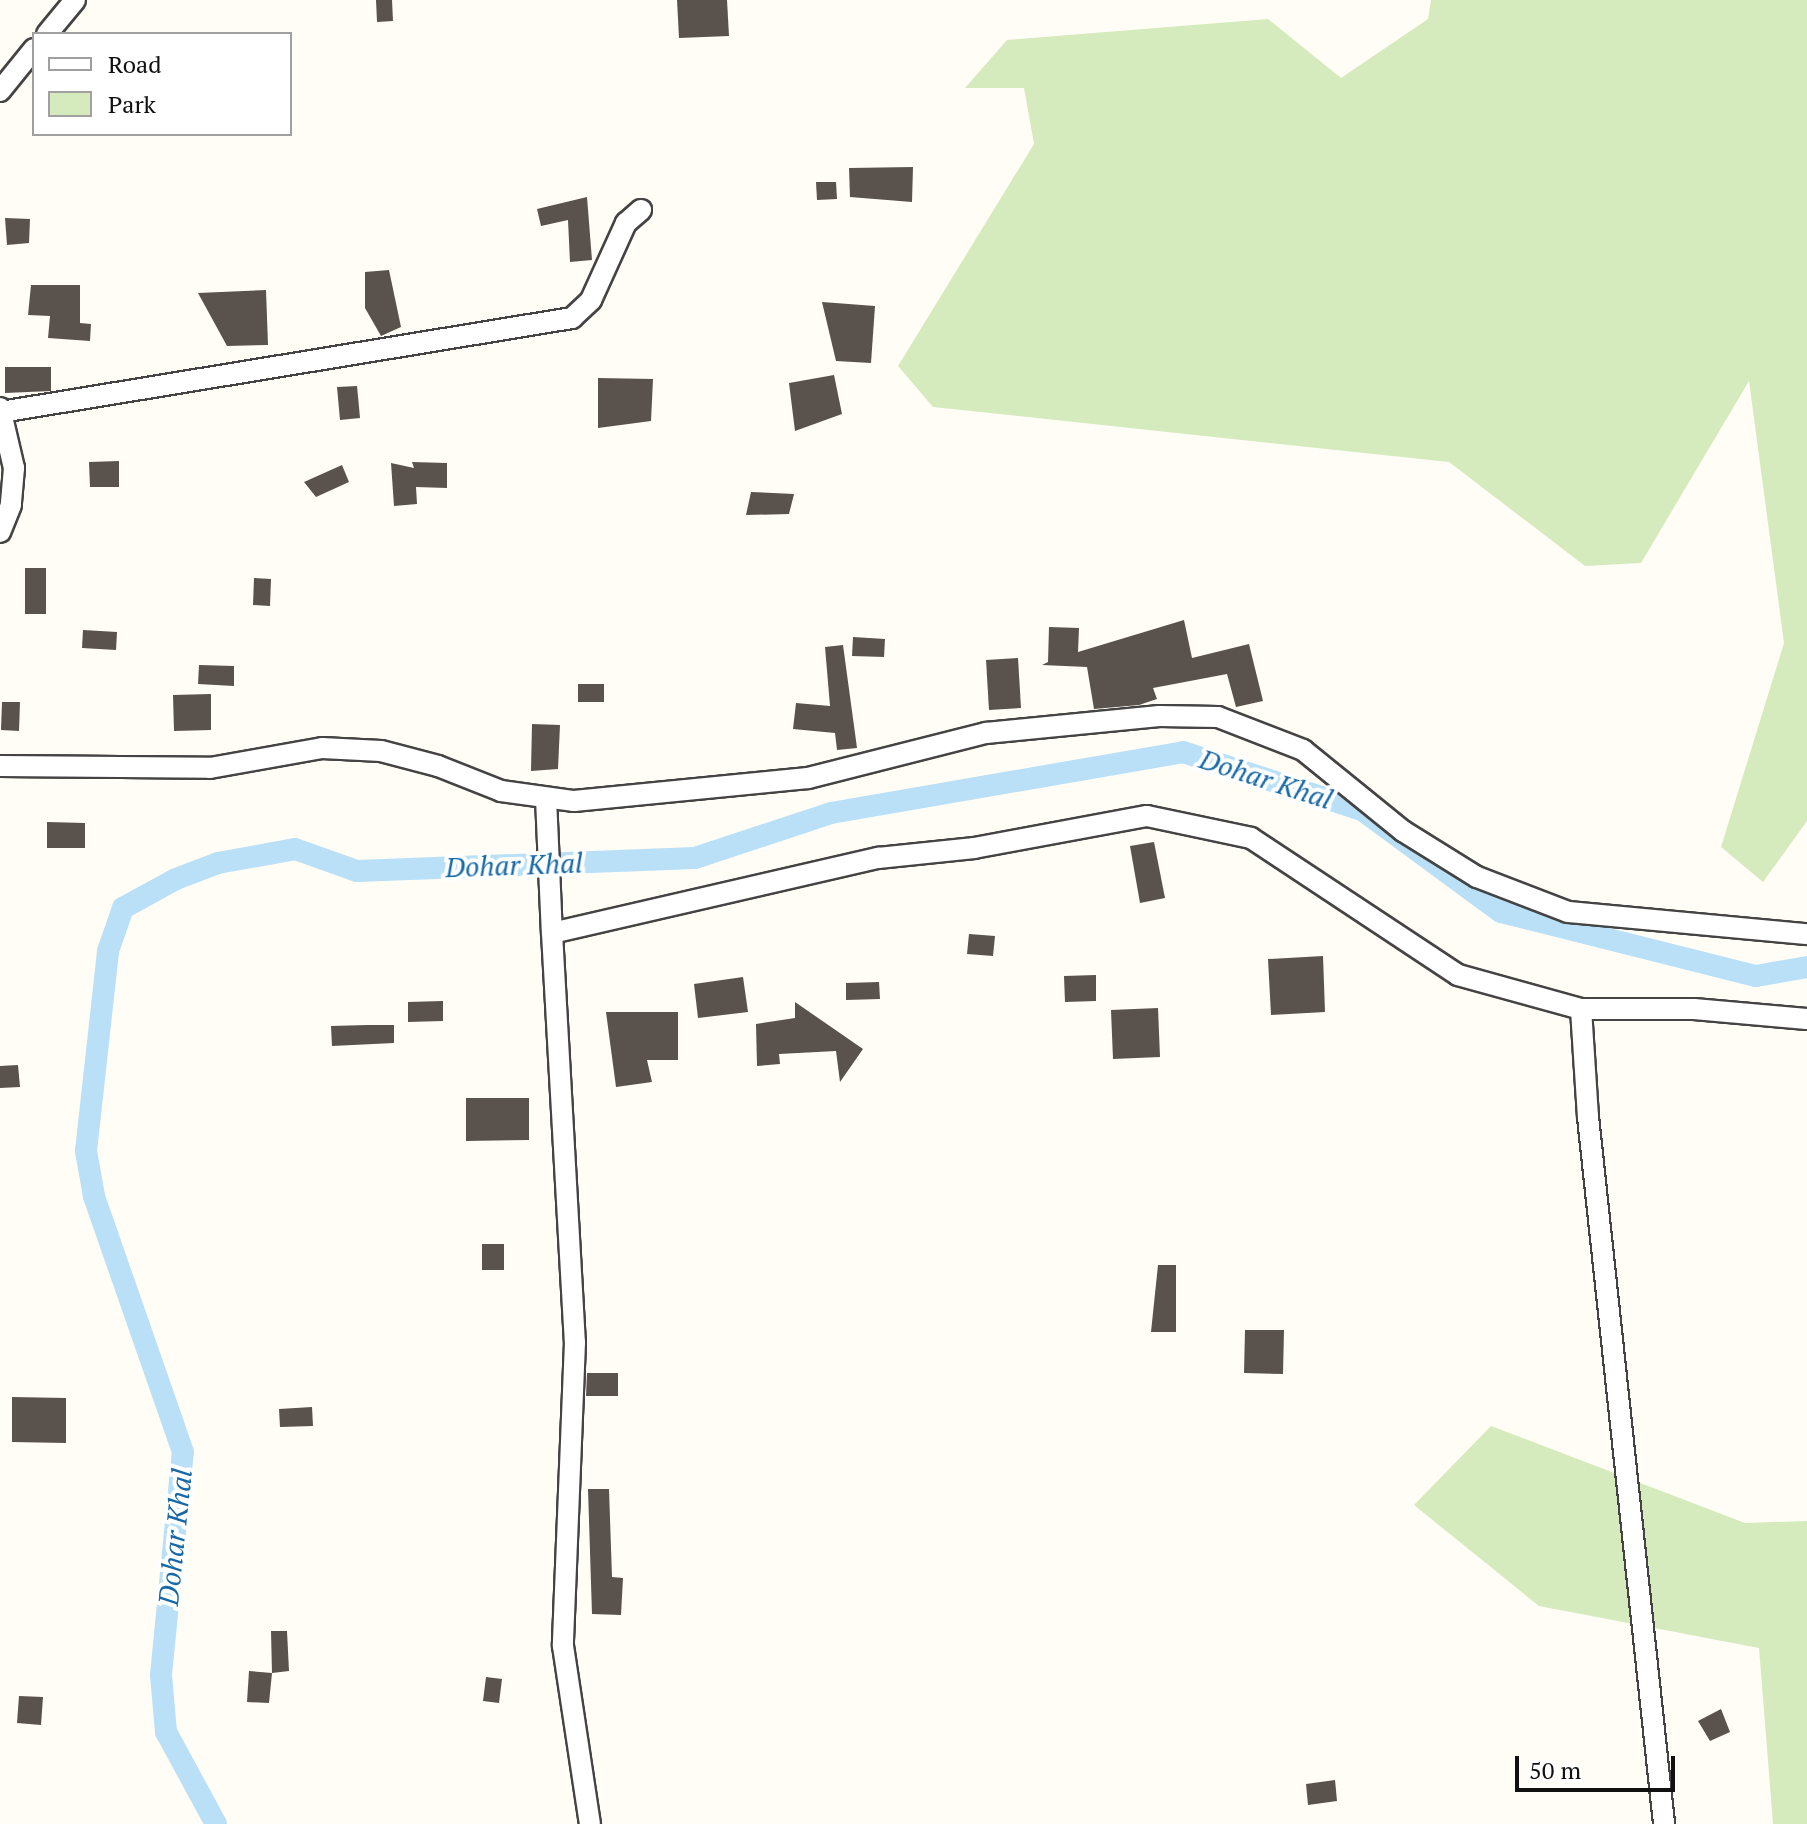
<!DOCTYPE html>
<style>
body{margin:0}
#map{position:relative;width:1807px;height:1824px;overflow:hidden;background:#fffdf5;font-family:"PT Serif",serif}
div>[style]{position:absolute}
.green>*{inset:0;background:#d5ebbd}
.canal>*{height:22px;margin:-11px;padding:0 11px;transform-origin:11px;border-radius:11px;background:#b9e0f7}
.building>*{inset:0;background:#5a524d}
.roads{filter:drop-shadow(2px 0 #444) drop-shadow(-2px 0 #444) drop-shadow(0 2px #444) drop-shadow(0 -2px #444)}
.street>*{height:20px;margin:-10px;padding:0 10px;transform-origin:10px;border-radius:10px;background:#fff}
span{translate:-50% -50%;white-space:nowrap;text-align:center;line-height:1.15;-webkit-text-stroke:8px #fff;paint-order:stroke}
.water-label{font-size:28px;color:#1768a6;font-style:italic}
.legend{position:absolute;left:32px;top:32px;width:260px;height:104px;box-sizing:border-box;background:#fff;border:2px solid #a0a0a0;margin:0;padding:10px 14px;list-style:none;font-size:24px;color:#111}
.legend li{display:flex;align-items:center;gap:16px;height:40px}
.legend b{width:40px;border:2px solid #a0a0a0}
.scale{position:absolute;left:1515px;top:1756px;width:160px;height:36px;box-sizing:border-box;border:4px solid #111;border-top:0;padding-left:10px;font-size:24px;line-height:28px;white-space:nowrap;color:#111;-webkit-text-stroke:6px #fff;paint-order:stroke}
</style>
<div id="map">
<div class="green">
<div style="clip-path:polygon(1431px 0,1807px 0,1807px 821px,1763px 882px,1721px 847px,1784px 643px,1749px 381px,1641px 563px,1585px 566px,1449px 462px,933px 407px,898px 366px,1034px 144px,1024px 88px,965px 88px,1007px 40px,1268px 19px,1341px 78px,1428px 19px)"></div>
<div style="clip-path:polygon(1491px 1426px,1745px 1523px,1807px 1521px,1807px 1824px,1773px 1824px,1759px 1648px,1539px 1606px,1414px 1505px)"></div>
</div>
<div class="canal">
<div style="left:216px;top:1824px;width:105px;rotate:-118.5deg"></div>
<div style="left:166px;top:1732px;width:57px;rotate:-95deg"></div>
<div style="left:161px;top:1675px;width:224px;rotate:-84.4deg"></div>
<div style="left:183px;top:1452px;width:271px;rotate:-109.2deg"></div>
<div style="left:94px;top:1196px;width:46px;rotate:-100.1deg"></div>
<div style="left:86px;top:1151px;width:201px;rotate:-83.7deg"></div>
<div style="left:108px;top:951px;width:46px;rotate:-70.8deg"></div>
<div style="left:123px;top:908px;width:60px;rotate:-28.7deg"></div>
<div style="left:176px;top:879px;width:45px;rotate:-20.9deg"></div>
<div style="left:218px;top:863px;width:78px;rotate:-10.3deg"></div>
<div style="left:295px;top:849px;width:66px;rotate:19.5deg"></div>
<div style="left:357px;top:871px;width:338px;rotate:-2.2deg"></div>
<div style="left:695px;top:858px;width:143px;rotate:-18.3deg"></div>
<div style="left:831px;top:813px;width:357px;rotate:-9.8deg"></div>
<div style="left:1183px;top:752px;width:188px;rotate:18deg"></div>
<div style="left:1362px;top:810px;width:172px;rotate:36.3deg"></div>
<div style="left:1501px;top:912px;width:263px;rotate:14.1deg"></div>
<div style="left:1756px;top:976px;width:52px;rotate:-10deg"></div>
</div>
<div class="building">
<div style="clip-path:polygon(376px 0,392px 0,393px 21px,377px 22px)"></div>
<div style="clip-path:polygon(677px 0,727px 0,729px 36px,679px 38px)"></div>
<div style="clip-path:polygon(913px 167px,912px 202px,850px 197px,849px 168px)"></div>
<div style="clip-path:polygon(816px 182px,836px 182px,837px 199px,817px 200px)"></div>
<div style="clip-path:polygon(587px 197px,592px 260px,570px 262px,568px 220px,541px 226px,537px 209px)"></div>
<div style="clip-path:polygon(5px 218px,30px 219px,29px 243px,7px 245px)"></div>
<div style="clip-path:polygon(389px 270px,401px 327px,381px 336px,365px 308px,365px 272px)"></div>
<div style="clip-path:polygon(31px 285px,80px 285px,80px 323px,91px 324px,90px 341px,48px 338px,50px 316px,28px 315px)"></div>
<div style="clip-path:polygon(266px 290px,268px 345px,227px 346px,198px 293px)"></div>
<div style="clip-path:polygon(822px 302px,875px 306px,871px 363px,836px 361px)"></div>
<div style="clip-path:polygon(5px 367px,51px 367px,51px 391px,5px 393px)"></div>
<div style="clip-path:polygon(834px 375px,842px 414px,795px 431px,789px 383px)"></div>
<div style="clip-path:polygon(598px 378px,653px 379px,651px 421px,598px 428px)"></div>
<div style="clip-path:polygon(357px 386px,360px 418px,340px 420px,337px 387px)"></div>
<div style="clip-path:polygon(119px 461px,119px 487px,90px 487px,89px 462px)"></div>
<div style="clip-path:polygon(412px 462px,447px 463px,447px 488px,416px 487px,417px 504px,394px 506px,391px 463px,414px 468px)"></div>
<div style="clip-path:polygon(342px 465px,349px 482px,316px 497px,304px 482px)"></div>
<div style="clip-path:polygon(751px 492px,794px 494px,789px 514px,746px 515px)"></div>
<div style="clip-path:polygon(25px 568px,46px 568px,46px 614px,25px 614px)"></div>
<div style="clip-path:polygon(254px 578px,271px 579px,270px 606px,253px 605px)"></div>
<div style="clip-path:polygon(1184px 620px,1192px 658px,1249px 644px,1263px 701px,1236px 707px,1227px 674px,1153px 688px,1157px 699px,1139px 705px,1094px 709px,1087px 667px,1042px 665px,1048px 662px,1049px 627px,1079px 628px,1078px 652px)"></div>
<div style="clip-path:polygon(83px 630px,117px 632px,116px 650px,82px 648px)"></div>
<div style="clip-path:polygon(853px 637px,885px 639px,884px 657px,852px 656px)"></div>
<div style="clip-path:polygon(843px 645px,857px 748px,837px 750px,835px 733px,793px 729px,796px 703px,830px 706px,825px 647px)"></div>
<div style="clip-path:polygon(1018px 658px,1021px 708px,989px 710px,986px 660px)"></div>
<div style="clip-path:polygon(199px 665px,234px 666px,234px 686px,198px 684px)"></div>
<div style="clip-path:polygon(578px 684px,604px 684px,604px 702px,578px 702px)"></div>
<div style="clip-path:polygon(211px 694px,211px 730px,174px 731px,173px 695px)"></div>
<div style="clip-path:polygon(2px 702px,20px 702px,19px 731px,1px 730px)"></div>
<div style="clip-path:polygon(532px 724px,560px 725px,558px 769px,531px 771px)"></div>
<div style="clip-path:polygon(47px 822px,85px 823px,85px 848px,47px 848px)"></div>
<div style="clip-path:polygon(1154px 842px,1165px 898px,1140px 903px,1130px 846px)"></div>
<div style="clip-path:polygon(969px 934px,995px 936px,993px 956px,967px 954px)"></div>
<div style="clip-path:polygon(1323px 956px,1325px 1012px,1271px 1015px,1268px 959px)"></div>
<div style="clip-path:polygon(1096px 975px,1096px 1001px,1065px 1002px,1064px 976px)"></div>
<div style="clip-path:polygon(743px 977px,748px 1012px,698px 1018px,694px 984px)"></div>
<div style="clip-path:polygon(879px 982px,880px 999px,846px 1000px,846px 983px)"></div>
<div style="clip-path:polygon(443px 1001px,443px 1021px,408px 1022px,408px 1002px)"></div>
<div style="clip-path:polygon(795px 1002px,863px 1049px,840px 1082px,836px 1051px,779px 1054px,780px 1064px,757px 1066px,756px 1024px,795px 1018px)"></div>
<div style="clip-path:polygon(1158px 1008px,1160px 1057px,1113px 1059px,1111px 1010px)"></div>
<div style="clip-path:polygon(606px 1012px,678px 1012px,678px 1060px,647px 1060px,652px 1082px,616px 1087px)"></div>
<div style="clip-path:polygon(367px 1025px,394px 1025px,394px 1043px,332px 1046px,331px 1026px)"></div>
<div style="clip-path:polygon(18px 1065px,20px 1087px,0 1088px,0 1066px)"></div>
<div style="clip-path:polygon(466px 1098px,529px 1098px,529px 1140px,466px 1141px)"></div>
<div style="clip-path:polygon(482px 1244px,504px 1244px,504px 1270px,482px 1270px)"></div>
<div style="clip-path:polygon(1158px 1265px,1176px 1265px,1176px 1332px,1151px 1332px)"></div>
<div style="clip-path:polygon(1245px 1330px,1284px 1330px,1283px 1374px,1244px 1373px)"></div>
<div style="clip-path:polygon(587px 1373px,618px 1373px,618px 1396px,586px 1396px)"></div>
<div style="clip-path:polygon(12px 1397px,66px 1398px,66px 1443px,12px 1442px)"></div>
<div style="clip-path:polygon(312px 1407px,313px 1426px,280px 1427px,279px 1409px)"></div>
<div style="clip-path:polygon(588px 1489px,609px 1489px,612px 1577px,623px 1578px,621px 1615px,592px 1614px)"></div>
<div style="clip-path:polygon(271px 1631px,287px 1631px,289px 1671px,272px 1673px)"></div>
<div style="clip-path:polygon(249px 1671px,272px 1673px,269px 1703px,247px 1702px)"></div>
<div style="clip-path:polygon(486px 1677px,502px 1679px,499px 1703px,483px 1701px)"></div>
<div style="clip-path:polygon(19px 1696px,43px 1697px,41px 1725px,17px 1723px)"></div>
<div style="clip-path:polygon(1721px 1709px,1730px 1732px,1710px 1741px,1698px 1721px)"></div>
<div style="clip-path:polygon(1335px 1780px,1337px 1801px,1308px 1805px,1306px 1784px)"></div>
</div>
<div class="roads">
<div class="street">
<div style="left:47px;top:34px;width:44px;rotate:-50.5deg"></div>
<div style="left:0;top:91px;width:54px;rotate:-51deg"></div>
<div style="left:0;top:408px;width:62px;rotate:76.9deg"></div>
<div style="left:14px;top:468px;width:37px;rotate:95deg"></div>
<div style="left:11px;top:505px;width:29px;rotate:112deg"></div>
<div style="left:1px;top:412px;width:579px;rotate:-9.35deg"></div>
<div style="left:572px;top:318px;width:26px;rotate:-43deg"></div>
<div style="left:591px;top:300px;width:85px;rotate:-65.6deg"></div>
<div style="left:626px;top:223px;width:20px;rotate:-41deg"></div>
<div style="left:0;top:766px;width:210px;rotate:0.5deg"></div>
<div style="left:210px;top:768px;width:114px;rotate:-10.1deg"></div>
<div style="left:322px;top:748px;width:59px;rotate:2.9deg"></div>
<div style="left:381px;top:751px;width:59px;rotate:14.7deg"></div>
<div style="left:438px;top:766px;width:68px;rotate:21.6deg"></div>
<div style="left:501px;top:791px;width:74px;rotate:7.8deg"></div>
<div style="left:574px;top:801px;width:235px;rotate:-5.6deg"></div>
<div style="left:808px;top:778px;width:184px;rotate:-14.2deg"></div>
<div style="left:986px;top:733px;width:174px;rotate:-5.6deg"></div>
<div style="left:1159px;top:716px;width:59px;rotate:1deg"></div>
<div style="left:1218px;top:717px;width:91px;rotate:21.2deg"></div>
<div style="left:1303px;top:750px;width:129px;rotate:39deg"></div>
<div style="left:1403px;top:831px;width:87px;rotate:31.9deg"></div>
<div style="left:1477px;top:877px;width:97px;rotate:21deg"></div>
<div style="left:1568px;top:912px;width:240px;rotate:5.3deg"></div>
<div style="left:546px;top:798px;width:135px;rotate:87.5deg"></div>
<div style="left:552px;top:933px;width:335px;rotate:-13deg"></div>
<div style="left:878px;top:858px;width:97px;rotate:-5.9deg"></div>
<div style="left:974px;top:848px;width:176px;rotate:-10.5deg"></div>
<div style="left:1147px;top:816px;width:106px;rotate:11.9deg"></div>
<div style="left:1251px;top:838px;width:248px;rotate:33.5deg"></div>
<div style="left:1458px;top:975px;width:128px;rotate:15.5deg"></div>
<div style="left:1581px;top:1009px;width:113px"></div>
<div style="left:1694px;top:1009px;width:113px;rotate:5.1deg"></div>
<div style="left:552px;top:933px;width:410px;rotate:86.8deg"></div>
<div style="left:575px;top:1342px;width:304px;rotate:92.3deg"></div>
<div style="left:563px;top:1646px;width:180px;rotate:81.4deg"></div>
<div style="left:1581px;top:1009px;width:108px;rotate:86.3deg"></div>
<div style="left:1588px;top:1117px;width:711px;rotate:83.86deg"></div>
</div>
</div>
<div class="water-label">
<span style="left:1266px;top:779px;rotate:18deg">Dohar Khal</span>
<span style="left:514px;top:865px;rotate:-2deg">Dohar Khal</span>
<span style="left:175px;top:1537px;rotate:-84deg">Dohar Khal</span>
</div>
<ul class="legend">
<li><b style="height:10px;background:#fff"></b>Road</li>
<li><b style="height:22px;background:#d5ebbd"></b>Park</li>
</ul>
<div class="scale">50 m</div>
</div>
